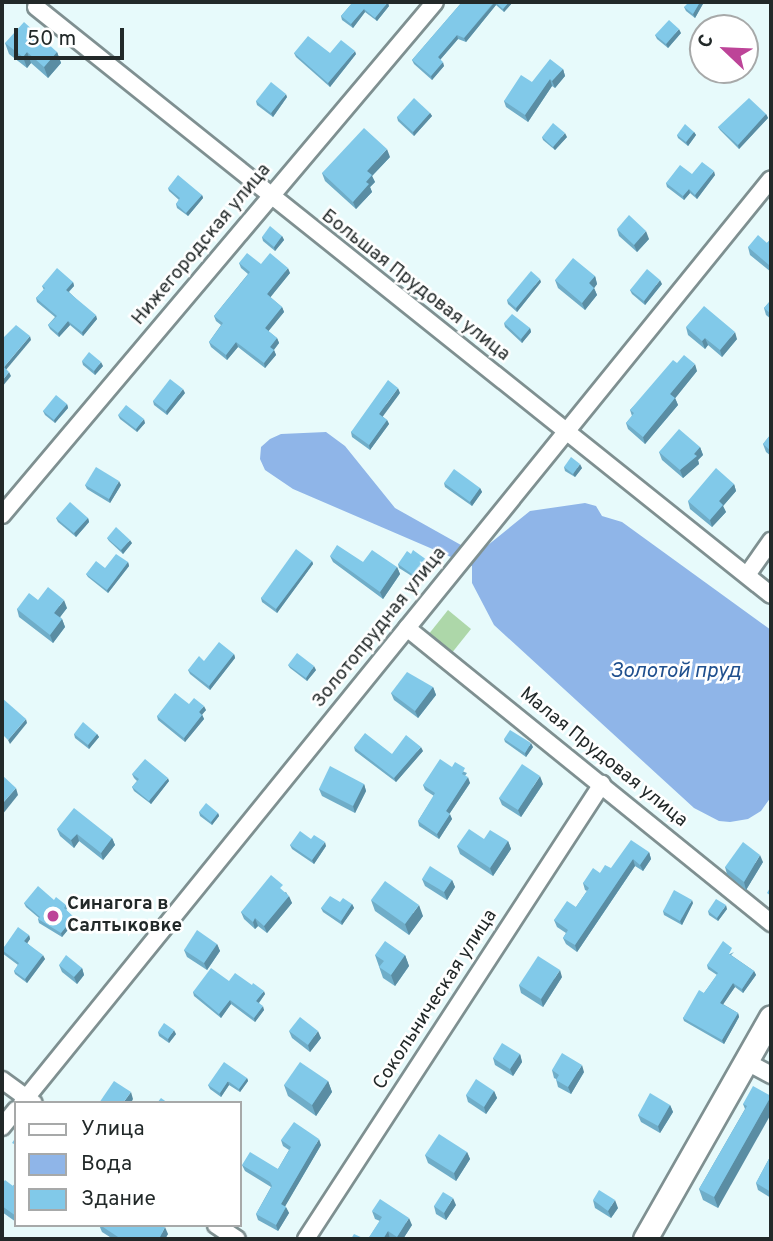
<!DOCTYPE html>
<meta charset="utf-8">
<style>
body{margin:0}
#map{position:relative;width:773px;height:1241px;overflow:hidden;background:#e7fafb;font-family:Overpass,sans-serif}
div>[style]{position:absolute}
.green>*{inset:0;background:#add7a9}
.water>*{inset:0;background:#8fb5e8}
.roads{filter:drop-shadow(2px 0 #7f9091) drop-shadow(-2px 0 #7f9091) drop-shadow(0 2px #7f9091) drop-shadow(0 -2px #7f9091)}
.street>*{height:16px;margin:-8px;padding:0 8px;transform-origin:8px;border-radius:8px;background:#fff}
.secondary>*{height:23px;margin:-11.5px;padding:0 11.5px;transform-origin:11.5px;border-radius:11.5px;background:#fff}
.wall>*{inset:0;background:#6fadc8}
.shaded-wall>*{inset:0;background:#5a8da3}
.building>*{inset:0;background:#81c9e9}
.dots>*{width:19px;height:19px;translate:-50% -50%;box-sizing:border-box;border:4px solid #fff;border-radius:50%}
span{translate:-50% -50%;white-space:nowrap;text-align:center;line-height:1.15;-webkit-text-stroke:5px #fff;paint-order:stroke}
.street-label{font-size:19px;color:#222929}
.poi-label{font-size:19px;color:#222929;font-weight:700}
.left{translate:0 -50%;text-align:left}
.water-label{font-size:21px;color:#20508e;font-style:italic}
.frame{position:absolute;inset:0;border:4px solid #222929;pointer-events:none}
.legend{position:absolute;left:14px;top:1101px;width:228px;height:126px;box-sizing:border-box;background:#fff;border:2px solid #a7a9a9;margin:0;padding:9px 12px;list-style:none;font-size:21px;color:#222929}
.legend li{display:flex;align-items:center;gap:14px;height:35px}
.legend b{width:35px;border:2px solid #a7a9a9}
.north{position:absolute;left:689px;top:14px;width:70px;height:70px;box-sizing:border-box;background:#fff;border:2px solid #a7a9a9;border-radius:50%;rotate:293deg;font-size:19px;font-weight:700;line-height:28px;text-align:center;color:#222929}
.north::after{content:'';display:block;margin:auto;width:24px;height:32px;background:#bd4498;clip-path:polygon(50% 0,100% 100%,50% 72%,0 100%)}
.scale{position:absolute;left:14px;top:28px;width:110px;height:32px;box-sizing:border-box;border:4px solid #222929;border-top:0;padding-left:9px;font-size:21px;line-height:24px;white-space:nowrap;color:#222929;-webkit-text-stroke:5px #fff;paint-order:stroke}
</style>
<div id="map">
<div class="green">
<div style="clip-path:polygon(448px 610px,471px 629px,451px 654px,428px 635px)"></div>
</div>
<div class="water">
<div style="clip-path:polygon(326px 432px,345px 446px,395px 508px,477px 554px,530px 511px,585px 503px,596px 506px,602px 516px,622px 522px,771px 630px,771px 797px,761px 811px,748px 819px,730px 822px,719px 821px,694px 808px,494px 625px,472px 583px,472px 566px,293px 489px,265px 470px,260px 459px,261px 447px,270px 439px,281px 434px)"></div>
</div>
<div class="roads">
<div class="street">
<div style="left:36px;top:7px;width:941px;rotate:38.66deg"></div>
<div style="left:2px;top:515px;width:671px;rotate:-49.83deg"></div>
<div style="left:747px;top:575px;width:42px;rotate:-54.8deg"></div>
<div style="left:407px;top:628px;width:469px;rotate:39deg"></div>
<div style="left:745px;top:1061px;width:30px;rotate:28deg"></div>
<div style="left:2px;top:1080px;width:39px;rotate:36deg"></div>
<div style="left:22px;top:1103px;width:1189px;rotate:-50.97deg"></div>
<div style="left:2px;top:1127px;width:22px;rotate:-51deg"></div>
<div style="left:216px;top:1225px;width:25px;rotate:34deg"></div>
<div style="left:306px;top:1239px;width:543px;rotate:-56.95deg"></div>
</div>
<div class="secondary">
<div style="left:645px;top:1239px;width:255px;rotate:-60.4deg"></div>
</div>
</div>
<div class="wall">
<div style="clip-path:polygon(353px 2px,389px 6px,377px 21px,365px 12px,353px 28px,342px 20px,341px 16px)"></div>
<div style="clip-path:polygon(462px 2px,513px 2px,504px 12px,496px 5px,466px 42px,458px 39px,440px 60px,444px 66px,432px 80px,414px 64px,412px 60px)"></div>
<div style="clip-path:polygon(704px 2px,695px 18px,686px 11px,684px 7px)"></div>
<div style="clip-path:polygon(681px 33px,668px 48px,657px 39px,655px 35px)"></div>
<div style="clip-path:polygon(5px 43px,57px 52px,61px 63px,48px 78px,31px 63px,27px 68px,9px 54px)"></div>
<div style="clip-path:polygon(294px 53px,330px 53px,356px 54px,330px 87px,296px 57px)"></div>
<div style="clip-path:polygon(563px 69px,565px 76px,555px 88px,552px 86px,528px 122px,506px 107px,504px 101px,532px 82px)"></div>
<div style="clip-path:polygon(287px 97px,273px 117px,257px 105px,256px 101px)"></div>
<div style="clip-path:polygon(430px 113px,432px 116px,414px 136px,398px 121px,397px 117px)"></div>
<div style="clip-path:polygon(766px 114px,768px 118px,739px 149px,720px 130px,718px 127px)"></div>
<div style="clip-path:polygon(694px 132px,696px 135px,688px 146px,678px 138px,677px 135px)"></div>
<div style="clip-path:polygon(542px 137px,567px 137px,555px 150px,543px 140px)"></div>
<div style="clip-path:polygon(390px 157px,372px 176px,375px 182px,370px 187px,372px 192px,356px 209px,325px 181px,322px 173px)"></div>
<div style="clip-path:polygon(692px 174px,715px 175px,697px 199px,690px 193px,684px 200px,667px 187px,666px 183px)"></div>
<div style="clip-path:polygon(168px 188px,202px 195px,203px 198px,188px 216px,177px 208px,176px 204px,179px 200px,169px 191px)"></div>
<div style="clip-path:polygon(617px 229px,649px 239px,637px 252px,619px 236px)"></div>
<div style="clip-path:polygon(282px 236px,284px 240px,275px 251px,263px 241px,262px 237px)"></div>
<div style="clip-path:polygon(771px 239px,771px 272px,750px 255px,748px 247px,767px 243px)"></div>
<div style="clip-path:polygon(239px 263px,261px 264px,290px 273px,270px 297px,282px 307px,284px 312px,268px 331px,277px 338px,279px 343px,274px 350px,276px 355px,265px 368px,238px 347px,227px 360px,211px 347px,209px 342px,221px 325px,216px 321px,214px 316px,248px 274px,241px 268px)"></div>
<div style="clip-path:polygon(595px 276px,597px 284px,594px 288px,597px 295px,585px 310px,558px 288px,555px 280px)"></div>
<div style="clip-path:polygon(73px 282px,74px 286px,69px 292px,97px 319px,83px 336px,70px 325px,59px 337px,50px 329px,48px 325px,55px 317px,37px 302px,36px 298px,44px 290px,42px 286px)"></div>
<div style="clip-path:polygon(541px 282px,517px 312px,508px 304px,507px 300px)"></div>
<div style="clip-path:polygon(662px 284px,645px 305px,632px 294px,630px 290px)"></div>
<div style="clip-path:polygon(771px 300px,771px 319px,766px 315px,764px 308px)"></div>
<div style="clip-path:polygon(504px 323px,530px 328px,531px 332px,522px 343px,505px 327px)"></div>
<div style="clip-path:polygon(686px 327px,737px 339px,722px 357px,708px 345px,705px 349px,688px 335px)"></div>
<div style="clip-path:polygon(82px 361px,103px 366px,95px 375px,83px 365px)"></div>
<div style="clip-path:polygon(677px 363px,697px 371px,675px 398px,678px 405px,645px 444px,628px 429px,626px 423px,632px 416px,630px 410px)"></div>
<div style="clip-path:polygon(185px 393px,167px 415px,154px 405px,153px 401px)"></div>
<div style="clip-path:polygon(400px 393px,382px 416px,387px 420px,389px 424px,370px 450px,352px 437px,351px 432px)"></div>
<div style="clip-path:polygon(67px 404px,68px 408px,55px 423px,45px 415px,43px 411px)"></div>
<div style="clip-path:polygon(118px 415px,145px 423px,137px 432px,120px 419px)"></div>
<div style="clip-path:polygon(771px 434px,771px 456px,766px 452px,763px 444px)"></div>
<div style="clip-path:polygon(700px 447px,703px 455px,698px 460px,699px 464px,683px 478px,662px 460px,659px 452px)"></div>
<div style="clip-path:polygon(564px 467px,582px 468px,575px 477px,565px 471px)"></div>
<div style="clip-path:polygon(444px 483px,480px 488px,482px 492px,472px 506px,445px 487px)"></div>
<div style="clip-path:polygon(734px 484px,736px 491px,723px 506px,726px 512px,712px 527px,690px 509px,688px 501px)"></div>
<div style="clip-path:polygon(85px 485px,121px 485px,110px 503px,87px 489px)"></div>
<div style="clip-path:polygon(56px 518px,88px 518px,89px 522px,76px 537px,58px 522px)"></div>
<div style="clip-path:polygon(107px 538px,132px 543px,123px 554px,109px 541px)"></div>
<div style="clip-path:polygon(330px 556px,363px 562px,397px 567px,400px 574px,383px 599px,333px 562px)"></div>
<div style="clip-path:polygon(312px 561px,313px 564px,277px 613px,262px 602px,261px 598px)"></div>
<div style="clip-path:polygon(128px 562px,129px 566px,108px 593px,88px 577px,86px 574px)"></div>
<div style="clip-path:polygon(398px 564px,429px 564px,418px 580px,399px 568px)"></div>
<div style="clip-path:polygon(38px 600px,67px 608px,60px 617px,62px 619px,65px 627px,53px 643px,19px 617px,17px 609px)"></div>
<div style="clip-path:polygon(234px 654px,235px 658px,210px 690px,190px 674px,188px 670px)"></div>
<div style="clip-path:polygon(288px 665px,316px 670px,307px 681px,290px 668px)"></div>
<div style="clip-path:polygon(433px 687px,436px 695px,418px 718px,394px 700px,391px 693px)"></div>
<div style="clip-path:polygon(189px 704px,206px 710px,202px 714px,204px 719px,185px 742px,158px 720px,157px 716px)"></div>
<div style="clip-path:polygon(74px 734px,97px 734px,99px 737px,89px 749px,75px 738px)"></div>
<div style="clip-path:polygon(504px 739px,533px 747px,526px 757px,505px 742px)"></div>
<div style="clip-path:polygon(354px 747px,392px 754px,423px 751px,396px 782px,355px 751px)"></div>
<div style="clip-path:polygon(452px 767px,467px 773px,465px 776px,470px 783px,449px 814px,452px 819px,439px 839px,419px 826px,418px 821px,434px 796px,425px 790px,423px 785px)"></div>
<div style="clip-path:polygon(132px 774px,169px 781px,151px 804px,134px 791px,132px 787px,137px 781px,134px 778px)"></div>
<div style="clip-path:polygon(364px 784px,366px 791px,355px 813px,322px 796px,319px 789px)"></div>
<div style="clip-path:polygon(543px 784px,521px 817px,502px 805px,499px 798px)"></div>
<div style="clip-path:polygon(199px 812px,218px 813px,219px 816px,212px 825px,200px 816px)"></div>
<div style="clip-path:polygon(57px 829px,112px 838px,115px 845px,103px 860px,79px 841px,74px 848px,60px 836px)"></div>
<div style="clip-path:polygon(311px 839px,326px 846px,314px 864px,292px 849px,290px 845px)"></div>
<div style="clip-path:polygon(508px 841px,511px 849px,493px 876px,460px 854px,457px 846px)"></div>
<div style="clip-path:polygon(649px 852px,651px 859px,643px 871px,635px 866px,577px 952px,566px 944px,563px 938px,566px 933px,557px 927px,554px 920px,576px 907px,587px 891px,585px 890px,583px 883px,600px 873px)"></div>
<div style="clip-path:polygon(763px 862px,746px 890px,727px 874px,725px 867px)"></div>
<div style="clip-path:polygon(422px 879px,452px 880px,455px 887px,447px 900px,425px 886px)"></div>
<div style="clip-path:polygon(286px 892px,292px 903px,267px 933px,258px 926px,255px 929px,244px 919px,241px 912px)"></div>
<div style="clip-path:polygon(371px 900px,423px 916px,409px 935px,375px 911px)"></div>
<div style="clip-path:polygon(24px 903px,66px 905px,67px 909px,66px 910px,76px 920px,62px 937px,39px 923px,38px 919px,39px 918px,26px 907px)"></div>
<div style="clip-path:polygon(693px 903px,682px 925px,664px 915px,663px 911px)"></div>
<div style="clip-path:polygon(352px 904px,354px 908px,342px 925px,323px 912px,321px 908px)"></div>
<div style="clip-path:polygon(727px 909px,718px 921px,709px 915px,708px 911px)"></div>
<div style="clip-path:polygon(29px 935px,30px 939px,27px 943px,45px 959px,27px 983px,15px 974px,14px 971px,18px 965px,2px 953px,2px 948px)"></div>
<div style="clip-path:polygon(217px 944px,220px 951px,207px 970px,187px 957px,184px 950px)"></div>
<div style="clip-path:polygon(734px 952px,731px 955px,754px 971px,756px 975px,743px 993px,735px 987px,723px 1004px,738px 1013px,739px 1017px,724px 1044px,684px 1021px,683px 1018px,704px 993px,717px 975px,708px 969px,707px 965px)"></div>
<div style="clip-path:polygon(375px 955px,405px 955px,409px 966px,395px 986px,383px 978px)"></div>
<div style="clip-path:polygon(59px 965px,82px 968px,84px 975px,77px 984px,62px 972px)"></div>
<div style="clip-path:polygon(562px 977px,543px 1007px,521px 993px,519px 985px)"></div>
<div style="clip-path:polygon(229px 981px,265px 994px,259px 1003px,264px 1010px,255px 1022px,231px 1004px,221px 1018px,194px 996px,193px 992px)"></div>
<div style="clip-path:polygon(289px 1031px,321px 1038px,310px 1052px,292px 1038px)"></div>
<div style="clip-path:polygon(158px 1032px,176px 1034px,169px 1043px,159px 1036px)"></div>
<div style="clip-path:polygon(520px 1054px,522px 1062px,513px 1076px,495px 1065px,493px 1058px)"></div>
<div style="clip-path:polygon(552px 1070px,584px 1072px,571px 1094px,558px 1087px,556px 1079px,554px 1078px)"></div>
<div style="clip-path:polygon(247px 1078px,248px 1081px,240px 1092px,229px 1085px,221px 1097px,210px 1089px,208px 1085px)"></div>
<div style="clip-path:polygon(328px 1081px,332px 1092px,316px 1116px,288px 1096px,284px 1085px)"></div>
<div style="clip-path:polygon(494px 1091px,497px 1098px,486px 1114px,468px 1102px,466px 1095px)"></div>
<div style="clip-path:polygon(771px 1096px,718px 1208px,703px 1200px,699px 1189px,745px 1109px,743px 1104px)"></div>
<div style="clip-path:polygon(670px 1105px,673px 1112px,660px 1133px,641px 1122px,638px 1115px)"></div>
<div style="clip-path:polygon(281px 1140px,321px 1145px,285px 1206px,289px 1213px,278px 1231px,258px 1220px,256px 1214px,271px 1187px,245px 1171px,242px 1165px,278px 1169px,289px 1150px,283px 1146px)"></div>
<div style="clip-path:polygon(467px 1152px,470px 1159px,456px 1181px,428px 1163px,425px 1155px)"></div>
<div style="clip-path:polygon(771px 1155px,771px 1198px,758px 1190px,756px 1183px)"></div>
<div style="clip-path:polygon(16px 1182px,16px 1222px,2px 1212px,2px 1184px,13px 1186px)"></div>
<div style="clip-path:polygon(593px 1200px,618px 1208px,611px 1218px,595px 1208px)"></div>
<div style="clip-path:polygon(456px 1205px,446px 1220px,436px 1214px,434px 1206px)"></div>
<div style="clip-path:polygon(372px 1211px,412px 1225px,403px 1239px,368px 1239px,380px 1221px,375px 1219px)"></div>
<div style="clip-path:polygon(99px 1225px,168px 1234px,165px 1239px,113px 1239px,102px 1232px)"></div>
</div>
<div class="shaded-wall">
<div style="clip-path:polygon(388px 2px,389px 6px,377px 21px,375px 18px)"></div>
<div style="clip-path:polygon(495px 2px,496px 5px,466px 42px,464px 38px)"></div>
<div style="clip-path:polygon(509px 2px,513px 2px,504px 12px,503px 9px)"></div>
<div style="clip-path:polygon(700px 2px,704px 2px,695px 18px,693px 14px)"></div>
<div style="clip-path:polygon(364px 9px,365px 12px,353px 28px,351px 24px)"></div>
<div style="clip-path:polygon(679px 29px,681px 33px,668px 48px,666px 44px)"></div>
<div style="clip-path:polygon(457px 35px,458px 39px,439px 61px,438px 57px)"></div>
<div style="clip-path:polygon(355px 51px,356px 54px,330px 87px,328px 83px)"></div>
<div style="clip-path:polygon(27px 52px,31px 63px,27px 68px,23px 57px)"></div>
<div style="clip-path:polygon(57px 52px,61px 63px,48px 78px,44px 67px)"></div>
<div style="clip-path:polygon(443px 62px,444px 66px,432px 80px,431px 76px)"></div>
<div style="clip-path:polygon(563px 69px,565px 76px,555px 88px,552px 81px)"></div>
<div style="clip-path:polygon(550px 79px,552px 86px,528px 122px,525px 115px)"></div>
<div style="clip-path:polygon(286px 94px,287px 97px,273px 117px,271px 113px)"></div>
<div style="clip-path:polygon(430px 113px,432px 116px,414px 136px,413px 132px)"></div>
<div style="clip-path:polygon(766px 114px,768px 118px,739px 149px,738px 145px)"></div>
<div style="clip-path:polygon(694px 132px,696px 135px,688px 146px,686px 142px)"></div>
<div style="clip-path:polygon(565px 133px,567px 137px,555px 150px,553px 147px)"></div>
<div style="clip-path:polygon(387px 149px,390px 157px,372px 176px,375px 182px,370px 187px,372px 192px,356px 209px,353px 202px,366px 182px,367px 171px)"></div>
<div style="clip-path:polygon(714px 171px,715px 175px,697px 199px,695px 195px)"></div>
<div style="clip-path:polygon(689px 189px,690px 193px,684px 200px,683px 196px)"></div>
<div style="clip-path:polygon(202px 195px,203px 198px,188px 216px,186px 213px)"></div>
<div style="clip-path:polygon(646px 231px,649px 239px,637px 252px,634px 245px)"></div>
<div style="clip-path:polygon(282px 236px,284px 240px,275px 251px,274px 247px)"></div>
<div style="clip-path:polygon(288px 268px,290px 273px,269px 299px,267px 294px)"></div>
<div style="clip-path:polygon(595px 276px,597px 284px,592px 291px,589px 283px)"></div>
<div style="clip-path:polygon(540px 279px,541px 282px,517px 312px,516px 308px)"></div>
<div style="clip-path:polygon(660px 280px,662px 284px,645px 305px,644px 301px)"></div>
<div style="clip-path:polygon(73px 282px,74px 286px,67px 293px,66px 290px)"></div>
<div style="clip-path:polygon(594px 288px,597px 295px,585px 310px,582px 303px)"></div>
<div style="clip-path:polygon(282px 307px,284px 312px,267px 333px,265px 328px)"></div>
<div style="clip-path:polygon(96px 315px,97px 319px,83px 336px,82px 332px)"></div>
<div style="clip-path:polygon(68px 321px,70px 325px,59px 337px,58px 333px)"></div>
<div style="clip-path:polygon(530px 328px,531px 332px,522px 343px,521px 339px)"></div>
<div style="clip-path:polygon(735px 332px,737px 339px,722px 357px,720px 350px)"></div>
<div style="clip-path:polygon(30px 336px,31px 340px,5px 371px,4px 367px)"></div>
<div style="clip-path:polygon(277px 338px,279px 343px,272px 352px,270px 347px)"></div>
<div style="clip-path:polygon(705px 338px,708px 345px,705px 349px,702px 341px)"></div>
<div style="clip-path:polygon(236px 342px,238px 347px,227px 360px,226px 355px)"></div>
<div style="clip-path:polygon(274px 350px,276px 355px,265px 368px,264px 363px)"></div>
<div style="clip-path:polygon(101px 362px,103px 366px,95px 375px,94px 371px)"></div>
<div style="clip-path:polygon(695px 364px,697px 371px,673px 401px,670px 394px)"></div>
<div style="clip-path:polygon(9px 372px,11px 376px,2px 387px,2px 381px)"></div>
<div style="clip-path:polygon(398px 388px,400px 393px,381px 419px,379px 414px)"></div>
<div style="clip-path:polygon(183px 389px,185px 393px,167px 415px,166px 411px)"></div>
<div style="clip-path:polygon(675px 398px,678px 405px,645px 444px,643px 437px)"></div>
<div style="clip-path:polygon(67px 404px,68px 408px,55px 423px,54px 420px)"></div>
<div style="clip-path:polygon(144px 419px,145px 423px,137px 432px,136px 429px)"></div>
<div style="clip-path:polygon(387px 420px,389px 424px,370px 450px,369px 445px)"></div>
<div style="clip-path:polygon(700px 447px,703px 455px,698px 460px,699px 464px,683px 478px,680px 470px)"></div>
<div style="clip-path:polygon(580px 464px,582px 468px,575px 477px,573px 474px)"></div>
<div style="clip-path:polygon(119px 481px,121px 485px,110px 503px,109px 499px)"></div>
<div style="clip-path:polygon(734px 484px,736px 491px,723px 506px,726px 512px,712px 527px,710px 520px,719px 501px)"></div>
<div style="clip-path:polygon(480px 488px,482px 492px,472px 506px,470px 502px)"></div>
<div style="clip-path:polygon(88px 518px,89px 522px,76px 537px,74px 533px)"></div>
<div style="clip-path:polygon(130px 540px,132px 543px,123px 554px,121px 550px)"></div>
<div style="clip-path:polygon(427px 560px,429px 564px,418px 580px,416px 577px)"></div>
<div style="clip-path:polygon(312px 561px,313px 564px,277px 613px,276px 609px)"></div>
<div style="clip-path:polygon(128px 562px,129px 566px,108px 593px,107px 590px)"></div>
<div style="clip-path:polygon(397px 567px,400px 574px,383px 599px,380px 592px)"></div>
<div style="clip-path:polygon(64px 600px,67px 608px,57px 621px,54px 613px)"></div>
<div style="clip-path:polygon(62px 619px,65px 627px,53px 643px,50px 635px)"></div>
<div style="clip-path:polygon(234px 654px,235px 658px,210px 690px,209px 686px)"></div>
<div style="clip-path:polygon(314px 666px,316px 670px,307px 681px,306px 678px)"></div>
<div style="clip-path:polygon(433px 687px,436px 695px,418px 718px,415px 711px)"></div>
<div style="clip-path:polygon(204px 706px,206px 710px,201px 716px,199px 712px)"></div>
<div style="clip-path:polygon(202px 715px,204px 719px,185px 742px,184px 738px)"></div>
<div style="clip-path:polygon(26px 719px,27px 723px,10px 744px,8px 740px)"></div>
<div style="clip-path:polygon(97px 734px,99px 737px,89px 749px,88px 745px)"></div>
<div style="clip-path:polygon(531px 743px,533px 747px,526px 757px,525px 753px)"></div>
<div style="clip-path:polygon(421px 747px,423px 751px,396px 782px,394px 778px)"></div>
<div style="clip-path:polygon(540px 776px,543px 784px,521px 817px,518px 810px)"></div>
<div style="clip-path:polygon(468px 777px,470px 783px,448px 816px,446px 811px)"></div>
<div style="clip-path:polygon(168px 778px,169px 781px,151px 804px,149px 801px)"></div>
<div style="clip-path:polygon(364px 784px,366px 791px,355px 813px,353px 806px)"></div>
<div style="clip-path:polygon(16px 788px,18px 795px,2px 815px,2px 804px)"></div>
<div style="clip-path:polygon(218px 813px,219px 816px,212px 825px,211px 822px)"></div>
<div style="clip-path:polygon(450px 814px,452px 819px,439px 839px,437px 834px)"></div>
<div style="clip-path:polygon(77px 834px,79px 841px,74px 848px,71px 840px)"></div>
<div style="clip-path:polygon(112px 838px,115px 845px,103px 860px,101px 853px)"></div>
<div style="clip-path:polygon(508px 841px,511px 849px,493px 876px,490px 868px)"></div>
<div style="clip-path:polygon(325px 842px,326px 846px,314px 864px,312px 860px)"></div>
<div style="clip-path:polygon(649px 852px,651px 859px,643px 871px,640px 865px)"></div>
<div style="clip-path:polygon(760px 855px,763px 862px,746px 890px,744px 882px)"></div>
<div style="clip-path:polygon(633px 859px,635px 866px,577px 952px,575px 945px)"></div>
<div style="clip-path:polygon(452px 880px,455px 887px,447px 900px,444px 892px)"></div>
<div style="clip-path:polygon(289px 896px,292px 903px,267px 933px,264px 926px)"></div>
<div style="clip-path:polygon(692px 900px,693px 903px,682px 925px,680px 921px)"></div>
<div style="clip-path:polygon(352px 904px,354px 908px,342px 925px,341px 921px)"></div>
<div style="clip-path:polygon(419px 905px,423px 916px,409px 935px,405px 924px)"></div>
<div style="clip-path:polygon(726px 905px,727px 909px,718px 921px,717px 918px)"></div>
<div style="clip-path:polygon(74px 917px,76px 920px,62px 937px,61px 933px)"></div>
<div style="clip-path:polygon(255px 918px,258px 926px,255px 929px,253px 922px)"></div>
<div style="clip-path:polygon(29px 935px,30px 939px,26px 945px,24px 941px)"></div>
<div style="clip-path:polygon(217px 944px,220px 951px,207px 970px,204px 963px)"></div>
<div style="clip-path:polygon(43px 955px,45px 959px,27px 983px,25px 979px)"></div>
<div style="clip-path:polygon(405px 955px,409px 966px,395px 986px,391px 975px)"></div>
<div style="clip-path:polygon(82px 968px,84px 975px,77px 984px,74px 977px)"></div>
<div style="clip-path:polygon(560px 970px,562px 977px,543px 1007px,541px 999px)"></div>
<div style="clip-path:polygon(754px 971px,756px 975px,743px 993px,742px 989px)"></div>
<div style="clip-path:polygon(733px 983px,735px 987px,722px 1006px,720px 1003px)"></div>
<div style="clip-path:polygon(264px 991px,265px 994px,257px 1005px,256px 1001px)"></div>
<div style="clip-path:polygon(230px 1000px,231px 1004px,221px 1018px,219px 1014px)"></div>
<div style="clip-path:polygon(263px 1006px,264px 1010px,255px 1022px,254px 1018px)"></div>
<div style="clip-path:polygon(738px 1013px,739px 1017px,724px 1044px,722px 1040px)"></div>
<div style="clip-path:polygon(174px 1030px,176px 1034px,169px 1043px,168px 1039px)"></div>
<div style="clip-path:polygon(318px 1031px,321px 1038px,310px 1052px,308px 1045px)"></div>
<div style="clip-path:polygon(520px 1054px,522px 1062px,513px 1076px,510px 1069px)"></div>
<div style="clip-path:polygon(582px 1065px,584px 1072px,571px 1094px,568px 1087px)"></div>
<div style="clip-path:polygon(247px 1078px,248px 1081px,240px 1092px,239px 1089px)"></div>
<div style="clip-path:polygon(228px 1081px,229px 1085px,221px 1097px,220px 1093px)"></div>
<div style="clip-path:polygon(328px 1081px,332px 1092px,316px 1116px,312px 1105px)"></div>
<div style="clip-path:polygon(494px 1091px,497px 1098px,486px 1114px,484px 1107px)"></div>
<div style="clip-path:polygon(131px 1092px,133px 1099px,131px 1103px,123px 1103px)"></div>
<div style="clip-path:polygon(771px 1096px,771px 1114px,718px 1208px,714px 1197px)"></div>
<div style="clip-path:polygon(670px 1105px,673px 1112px,660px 1133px,658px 1126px)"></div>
<div style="clip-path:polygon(319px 1139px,321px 1145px,283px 1210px,281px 1204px)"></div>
<div style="clip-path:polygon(467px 1152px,470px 1159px,456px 1181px,454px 1173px)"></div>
<div style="clip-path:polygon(453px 1198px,456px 1205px,446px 1220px,444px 1213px)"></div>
<div style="clip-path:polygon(615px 1200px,618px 1208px,611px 1218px,608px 1211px)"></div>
<div style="clip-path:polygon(286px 1207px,289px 1213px,278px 1231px,276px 1225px)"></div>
<div style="clip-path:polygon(409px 1218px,412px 1225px,403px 1239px,398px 1239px,397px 1237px)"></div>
<div style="clip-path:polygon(165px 1227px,168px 1234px,165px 1239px,159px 1239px)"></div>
<div style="clip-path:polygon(388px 1231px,390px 1239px,383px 1239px)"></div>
</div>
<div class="building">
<div style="clip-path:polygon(353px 2px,388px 2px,375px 18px,364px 9px,351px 24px,341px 16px)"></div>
<div style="clip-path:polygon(462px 2px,494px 2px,464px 38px,457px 35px,438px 57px,443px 62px,431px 76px,412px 60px)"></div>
<div style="clip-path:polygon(495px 2px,509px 2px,503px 9px)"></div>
<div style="clip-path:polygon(689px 2px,700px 2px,693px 14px,684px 7px)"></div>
<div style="clip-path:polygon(669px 20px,679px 29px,666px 44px,655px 35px)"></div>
<div style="clip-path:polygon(24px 22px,57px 52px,44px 67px,27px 52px,23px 57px,5px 43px)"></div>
<div style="clip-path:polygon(308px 36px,330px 53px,341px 40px,355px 51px,328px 83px,294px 53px)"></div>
<div style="clip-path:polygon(550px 59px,563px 69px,552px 81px,550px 79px,525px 115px,504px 101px,521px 75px,532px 82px)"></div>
<div style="clip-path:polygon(271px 82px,286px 94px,271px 113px,256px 101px)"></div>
<div style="clip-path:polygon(414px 98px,430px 113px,413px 132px,397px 117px)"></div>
<div style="clip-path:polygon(749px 98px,766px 114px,738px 145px,718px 127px)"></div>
<div style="clip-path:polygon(553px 123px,565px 133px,553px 147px,542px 137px)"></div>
<div style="clip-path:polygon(685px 124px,694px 132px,686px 142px,677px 135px)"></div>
<div style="clip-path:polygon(364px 128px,387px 149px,367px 171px,372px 175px,366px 182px,369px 184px,353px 202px,322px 173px)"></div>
<div style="clip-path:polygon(702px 162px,714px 171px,695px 195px,689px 189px,683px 196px,666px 183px,680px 165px,692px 174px)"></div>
<div style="clip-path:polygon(178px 175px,202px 195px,186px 213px,176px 204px,180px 198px,168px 188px)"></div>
<div style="clip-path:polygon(629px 215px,646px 231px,634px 245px,617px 229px)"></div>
<div style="clip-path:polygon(270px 226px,282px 236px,274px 247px,262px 237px)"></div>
<div style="clip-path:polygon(758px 235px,767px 243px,771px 239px,771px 263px,769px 265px,748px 247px)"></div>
<div style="clip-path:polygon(247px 253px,261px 264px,270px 253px,288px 268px,267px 294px,282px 307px,265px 328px,277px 338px,270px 347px,274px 350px,264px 363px,236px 342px,226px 355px,209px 342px,223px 323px,214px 316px,250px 272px,239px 263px)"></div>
<div style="clip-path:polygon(573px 258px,595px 276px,589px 283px,594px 288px,582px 303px,555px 280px)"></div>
<div style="clip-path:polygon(57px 268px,73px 282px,66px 290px,96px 315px,82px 332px,68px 321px,58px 333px,48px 325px,57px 316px,36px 298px,45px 288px,42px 286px)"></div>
<div style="clip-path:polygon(647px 269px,660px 280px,644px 301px,630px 290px)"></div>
<div style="clip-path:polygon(531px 271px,540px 279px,516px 308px,507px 300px)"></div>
<div style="clip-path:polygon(771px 300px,771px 314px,764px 308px)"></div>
<div style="clip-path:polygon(704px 306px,735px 332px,720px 350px,705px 338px,702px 341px,686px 327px)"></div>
<div style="clip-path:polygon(512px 314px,530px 328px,521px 339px,504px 323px)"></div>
<div style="clip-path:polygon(16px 325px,30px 336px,4px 367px,9px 372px,2px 381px,2px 339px)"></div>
<div style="clip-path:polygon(89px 352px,101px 362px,94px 371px,82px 361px)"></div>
<div style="clip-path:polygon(684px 355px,695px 364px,670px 394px,675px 398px,643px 437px,626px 423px,634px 413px,630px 410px,673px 360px,677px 363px)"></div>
<div style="clip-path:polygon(170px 379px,183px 389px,166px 411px,153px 401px)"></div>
<div style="clip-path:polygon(388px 380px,398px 388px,379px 414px,387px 420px,369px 445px,351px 432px)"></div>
<div style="clip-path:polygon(56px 395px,67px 404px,54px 420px,43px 411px)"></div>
<div style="clip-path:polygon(126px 405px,144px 419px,136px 429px,118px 415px)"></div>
<div style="clip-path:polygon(679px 429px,700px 447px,694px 454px,697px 456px,680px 470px,659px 452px)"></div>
<div style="clip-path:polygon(771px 434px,771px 451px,763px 444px)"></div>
<div style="clip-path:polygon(571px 457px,580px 464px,573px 474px,564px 467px)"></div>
<div style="clip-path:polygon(96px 467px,119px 481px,109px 499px,85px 485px)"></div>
<div style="clip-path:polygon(716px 468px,734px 484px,719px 501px,723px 505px,710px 520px,688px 501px)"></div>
<div style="clip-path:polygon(454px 469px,480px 488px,470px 502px,444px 483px)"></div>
<div style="clip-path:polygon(70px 502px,88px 518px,74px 533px,56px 518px)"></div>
<div style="clip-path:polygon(116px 527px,130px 540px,121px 550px,107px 538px)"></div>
<div style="clip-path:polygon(337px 545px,363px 562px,372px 550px,397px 567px,380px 592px,330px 556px)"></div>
<div style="clip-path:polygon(296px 549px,312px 561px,276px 609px,261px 598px)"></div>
<div style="clip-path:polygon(413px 550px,427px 560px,416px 577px,398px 564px,407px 551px,411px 554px)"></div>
<div style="clip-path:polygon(116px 554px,128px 562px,107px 590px,86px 574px,96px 561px,105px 568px)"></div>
<div style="clip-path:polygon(48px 587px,64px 600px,54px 613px,62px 619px,50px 635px,17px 609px,29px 593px,38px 600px)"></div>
<div style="clip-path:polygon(219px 642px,234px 654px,209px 686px,188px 670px,199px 656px,204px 661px)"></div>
<div style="clip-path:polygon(297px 653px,314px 666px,306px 678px,288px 665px)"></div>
<div style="clip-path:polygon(407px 672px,433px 687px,415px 711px,391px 693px)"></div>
<div style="clip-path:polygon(175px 693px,189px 704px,194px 698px,204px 706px,199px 712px,202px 715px,184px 738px,157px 716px)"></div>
<div style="clip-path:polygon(2px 698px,26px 719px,8px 740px,2px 734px)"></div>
<div style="clip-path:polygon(83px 722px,97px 734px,88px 745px,74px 734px)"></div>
<div style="clip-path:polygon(510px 730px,531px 743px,525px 753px,504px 739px)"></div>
<div style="clip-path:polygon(365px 733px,392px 754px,406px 735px,421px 747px,394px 778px,354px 747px)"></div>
<div style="clip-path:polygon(145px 759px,168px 778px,149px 801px,132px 787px,139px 779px,132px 774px)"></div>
<div style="clip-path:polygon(440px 759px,452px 767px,455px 762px,465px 768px,462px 774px,468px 777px,446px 811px,450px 814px,437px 834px,418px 821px,435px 793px,423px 785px)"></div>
<div style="clip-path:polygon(522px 764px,540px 776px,518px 810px,499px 798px)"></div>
<div style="clip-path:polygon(330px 766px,364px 784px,353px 806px,319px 789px)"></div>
<div style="clip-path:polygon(2px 775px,16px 788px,2px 804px)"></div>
<div style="clip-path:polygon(206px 803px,218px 813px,211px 822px,199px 812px)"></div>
<div style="clip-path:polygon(74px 808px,112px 838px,101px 853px,77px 834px,71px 840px,57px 829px)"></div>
<div style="clip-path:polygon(469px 829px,484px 839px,490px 830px,508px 841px,490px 868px,457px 846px)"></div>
<div style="clip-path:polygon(300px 831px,311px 839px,314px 835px,325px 842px,312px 860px,290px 845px)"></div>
<div style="clip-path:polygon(631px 840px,649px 852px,640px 865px,633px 859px,575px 945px,563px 938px,568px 930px,554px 920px,567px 901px,576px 907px,589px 888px,583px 883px,593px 868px,600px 873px,605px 865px,611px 868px)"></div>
<div style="clip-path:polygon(743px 842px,760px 855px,744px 882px,725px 867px)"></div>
<div style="clip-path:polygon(430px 866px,452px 880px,444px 892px,422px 879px)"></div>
<div style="clip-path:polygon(271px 875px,283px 885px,280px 888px,289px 896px,264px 926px,255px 918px,253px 922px,241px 912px)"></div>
<div style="clip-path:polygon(385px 881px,419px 905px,405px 924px,371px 900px)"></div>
<div style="clip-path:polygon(38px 886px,54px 900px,56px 897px,66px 905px,64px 908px,74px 917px,61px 933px,38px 919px,40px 917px,24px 903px)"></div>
<div style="clip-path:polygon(771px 886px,771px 896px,767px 893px)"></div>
<div style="clip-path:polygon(674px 890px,692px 900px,680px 921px,663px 911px)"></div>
<div style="clip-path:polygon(330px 896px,340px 902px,343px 898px,352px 904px,341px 921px,321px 908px)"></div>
<div style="clip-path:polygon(716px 899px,726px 905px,717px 918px,708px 911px)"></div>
<div style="clip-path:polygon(18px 927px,29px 935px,24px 941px,43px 955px,25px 979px,14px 971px,19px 963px,2px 950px)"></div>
<div style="clip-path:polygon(197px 930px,217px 944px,204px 963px,184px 950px)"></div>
<div style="clip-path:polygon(385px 941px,405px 955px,391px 975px,379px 967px,384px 961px,375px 955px)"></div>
<div style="clip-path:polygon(723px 941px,732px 948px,729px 954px,754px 971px,742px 989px,733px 983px,720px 1003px,738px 1013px,722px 1040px,683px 1018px,699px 990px,704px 993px,718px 973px,707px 965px)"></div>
<div style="clip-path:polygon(66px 955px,82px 968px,74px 977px,59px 965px)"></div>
<div style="clip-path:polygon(538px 956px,560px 970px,541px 999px,519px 985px)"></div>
<div style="clip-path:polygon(211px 968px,229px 981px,235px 973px,252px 985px,253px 983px,264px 991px,256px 1001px,263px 1006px,254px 1018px,230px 1000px,219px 1014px,193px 992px)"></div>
<div style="clip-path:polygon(300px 1017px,318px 1031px,308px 1045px,289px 1031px)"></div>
<div style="clip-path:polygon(164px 1023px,174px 1030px,168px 1039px,158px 1032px)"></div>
<div style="clip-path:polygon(502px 1043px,520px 1054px,510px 1069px,493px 1058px)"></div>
<div style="clip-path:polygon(562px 1053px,582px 1065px,568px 1087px,556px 1080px,559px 1075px,552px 1070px)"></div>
<div style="clip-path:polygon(224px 1062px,247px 1078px,239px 1089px,228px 1081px,220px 1093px,208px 1085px)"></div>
<div style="clip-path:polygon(300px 1062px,328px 1081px,312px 1105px,284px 1085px)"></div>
<div style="clip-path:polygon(476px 1079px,494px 1091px,484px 1107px,466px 1095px)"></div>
<div style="clip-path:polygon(114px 1081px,131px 1092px,123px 1103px,99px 1103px)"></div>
<div style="clip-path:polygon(753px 1086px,771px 1096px,714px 1197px,699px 1189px,747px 1106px,743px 1104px)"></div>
<div style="clip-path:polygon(650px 1093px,670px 1105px,658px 1126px,638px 1115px)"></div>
<div style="clip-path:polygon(161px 1098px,168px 1103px,157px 1103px)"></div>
<div style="clip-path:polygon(294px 1122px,319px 1139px,281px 1204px,286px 1207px,276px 1225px,256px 1214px,272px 1186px,270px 1182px,242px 1165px,250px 1152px,278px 1169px,291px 1147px,281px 1140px)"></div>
<div style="clip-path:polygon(439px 1134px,467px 1152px,454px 1173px,425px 1155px)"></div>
<div style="clip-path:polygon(16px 1137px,16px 1145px,12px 1143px)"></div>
<div style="clip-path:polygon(771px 1155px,771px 1192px,756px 1183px)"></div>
<div style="clip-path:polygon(5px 1180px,13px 1186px,16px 1182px,16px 1216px,2px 1206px,2px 1184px)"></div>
<div style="clip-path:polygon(599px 1190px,615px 1200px,608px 1211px,593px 1200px)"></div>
<div style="clip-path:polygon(443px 1192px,453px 1198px,444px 1213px,434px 1206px)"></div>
<div style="clip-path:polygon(380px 1199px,409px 1218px,397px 1237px,388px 1231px,383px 1239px,368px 1239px,382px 1217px,372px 1211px)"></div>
<div style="clip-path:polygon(100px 1225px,163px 1225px,165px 1227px,159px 1239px,121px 1239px)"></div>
<div style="clip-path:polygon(354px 1234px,365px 1239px,351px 1239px)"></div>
</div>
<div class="dots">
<div style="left:53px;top:916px;background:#bd4498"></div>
</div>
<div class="street-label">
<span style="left:202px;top:245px;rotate:-50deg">Нижегородская улица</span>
<span style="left:415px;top:286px;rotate:38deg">Большая Прудовая улица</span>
<span style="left:380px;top:628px;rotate:-51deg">Золотопрудная улица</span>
<span style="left:603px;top:758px;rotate:39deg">Малая Прудовая улица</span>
<span style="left:436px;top:1000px;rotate:-57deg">Сокольническая улица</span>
</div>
<div class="poi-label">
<span class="left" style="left:67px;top:916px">Синагога в<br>Салтыковке</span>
</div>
<div class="water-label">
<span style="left:676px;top:672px">Золотой пруд</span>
</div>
<div class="frame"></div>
<ul class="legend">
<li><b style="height:9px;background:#fff"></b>Улица</li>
<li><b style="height:19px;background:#8fb5e8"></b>Вода</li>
<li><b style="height:19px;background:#81c9e9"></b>Здание</li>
</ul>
<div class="north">С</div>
<div class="scale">50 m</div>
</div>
